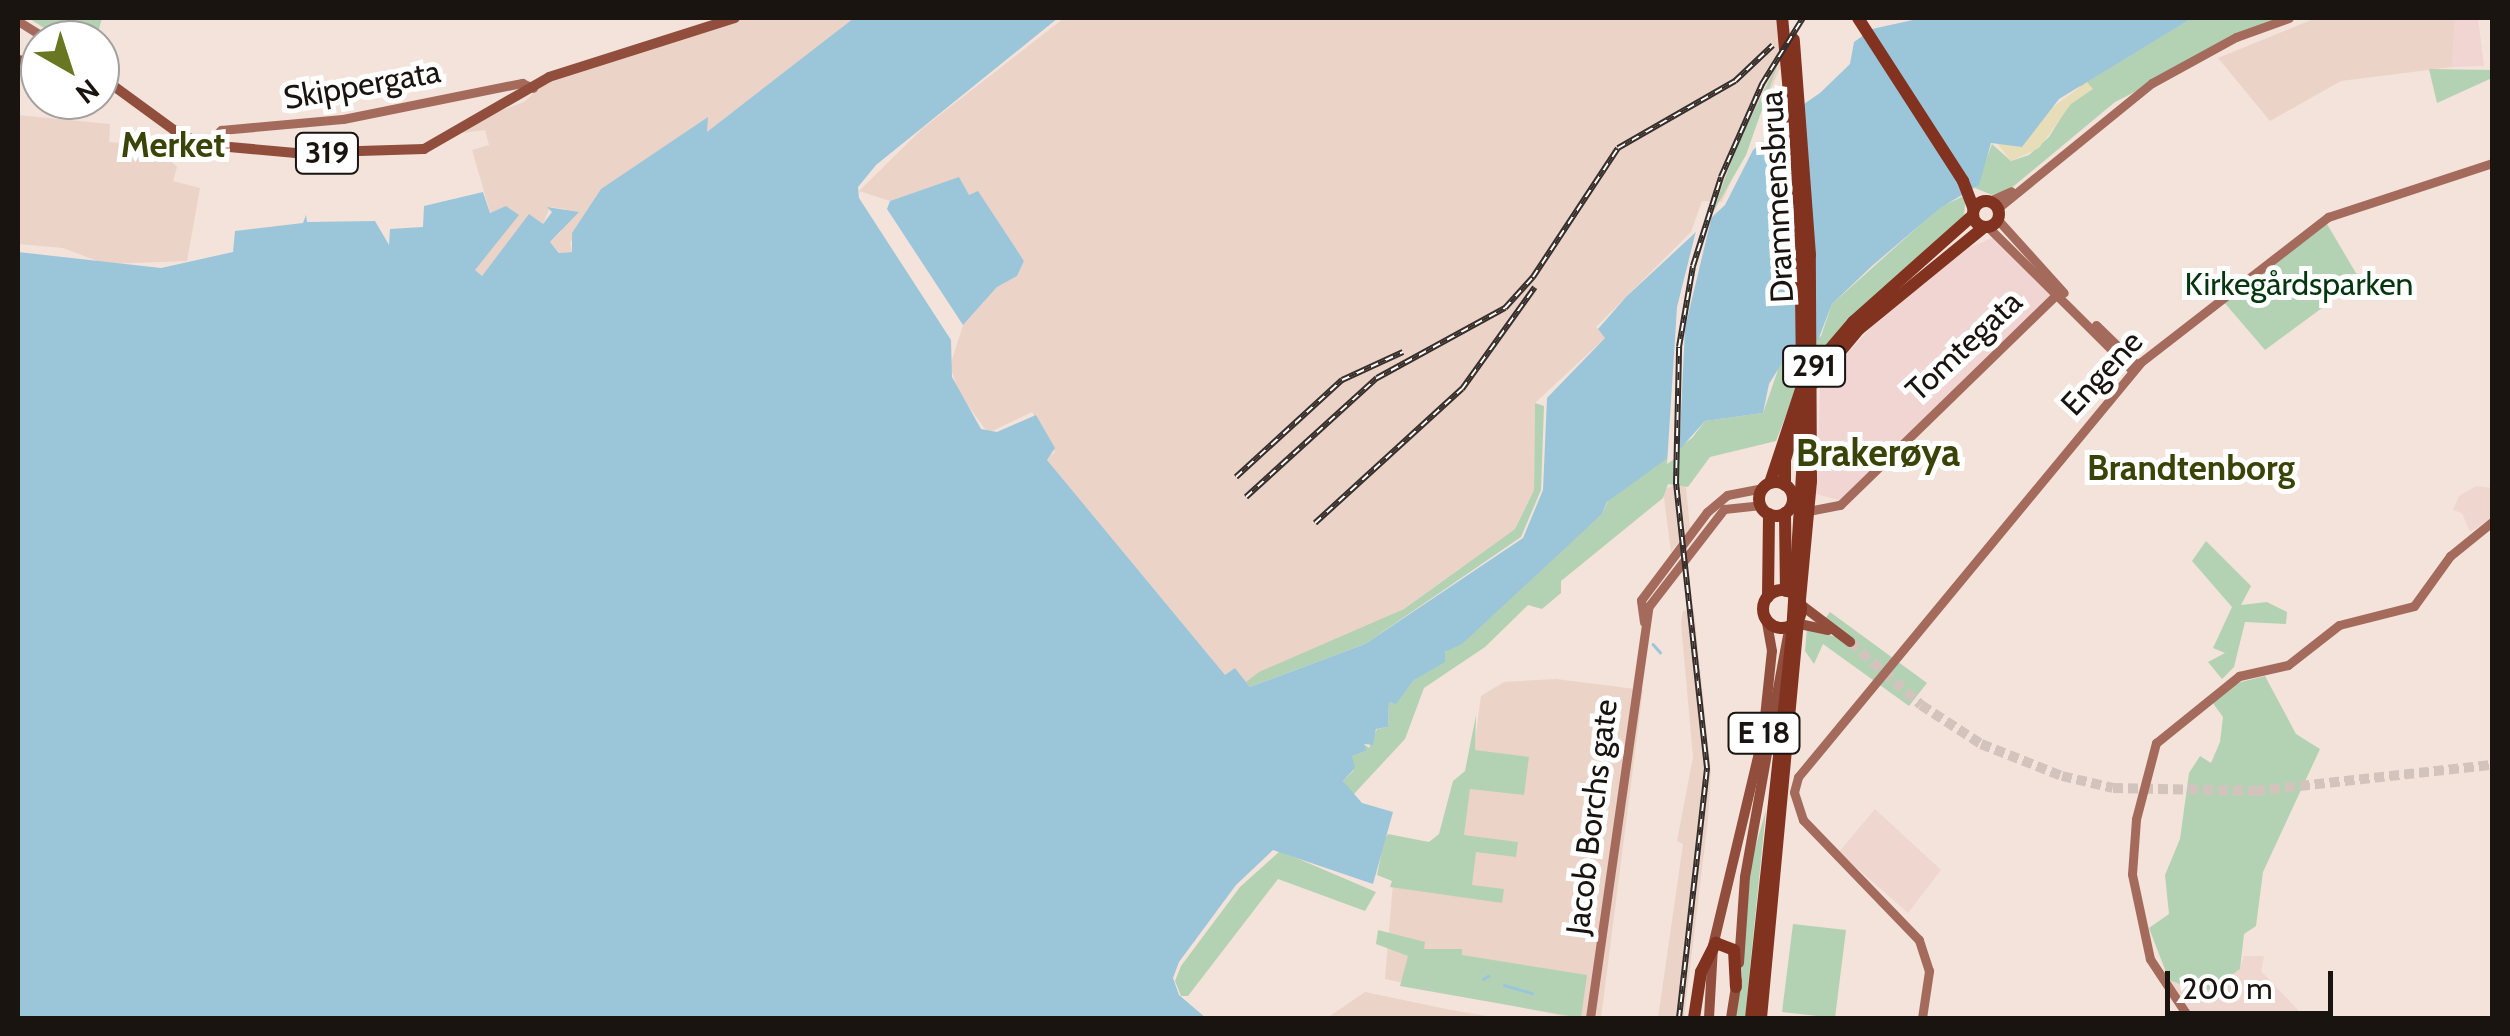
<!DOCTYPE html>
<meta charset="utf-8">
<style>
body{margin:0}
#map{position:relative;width:2510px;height:1036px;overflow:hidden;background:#f3e3da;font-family:Cabin,sans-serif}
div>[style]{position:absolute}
.commercial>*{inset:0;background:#f0d5d3}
.built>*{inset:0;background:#ebd4c7}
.education>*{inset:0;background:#efd6ce}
.green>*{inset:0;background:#b3d2b4}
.sand>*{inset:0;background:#e7ddb8}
.water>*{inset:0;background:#9bc6da}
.pier>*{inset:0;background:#f3e3da}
.stream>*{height:2.5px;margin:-1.25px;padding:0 1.25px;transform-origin:1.25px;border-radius:1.25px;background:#9bc6da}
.primary-tunnel>*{height:10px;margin-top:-5px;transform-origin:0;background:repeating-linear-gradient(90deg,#d2c4bc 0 10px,transparent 0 15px)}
.secondary>*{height:9px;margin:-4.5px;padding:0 4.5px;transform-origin:4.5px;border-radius:4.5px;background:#a46b5d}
.primary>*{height:10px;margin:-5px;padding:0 5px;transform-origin:5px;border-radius:5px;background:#924e3d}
.highway>*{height:12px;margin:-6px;padding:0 6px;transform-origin:6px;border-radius:6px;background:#813320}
.highway>.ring{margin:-6px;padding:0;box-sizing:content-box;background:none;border:12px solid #813320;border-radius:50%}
.rail>*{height:6px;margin-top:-3px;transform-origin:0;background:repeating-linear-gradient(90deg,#fff 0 8px,#362e2b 0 16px);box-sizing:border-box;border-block:2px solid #362e2b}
span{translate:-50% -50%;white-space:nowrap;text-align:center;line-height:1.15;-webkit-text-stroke:10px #fff;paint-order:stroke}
.shield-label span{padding:2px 8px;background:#fff;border:2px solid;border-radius:8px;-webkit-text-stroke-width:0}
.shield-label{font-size:30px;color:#1a1411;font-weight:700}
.street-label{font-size:32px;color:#1a1411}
.park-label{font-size:32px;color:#06360f}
.neighbourhood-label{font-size:35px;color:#3b4408;font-weight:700}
.quarter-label{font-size:38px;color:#3b4408;font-weight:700}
.frame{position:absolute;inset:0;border:20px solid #1a1411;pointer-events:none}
.north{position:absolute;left:20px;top:20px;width:100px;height:100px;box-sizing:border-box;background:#fff;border:2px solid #a3a1a0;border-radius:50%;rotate:141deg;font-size:28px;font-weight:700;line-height:40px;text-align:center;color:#1a1411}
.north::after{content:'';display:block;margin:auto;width:35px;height:45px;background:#697622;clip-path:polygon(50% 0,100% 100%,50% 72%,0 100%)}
.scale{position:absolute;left:2165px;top:971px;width:168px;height:45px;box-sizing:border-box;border:5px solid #1a1411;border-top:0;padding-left:12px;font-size:30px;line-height:35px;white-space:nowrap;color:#1a1411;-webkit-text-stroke:8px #fff;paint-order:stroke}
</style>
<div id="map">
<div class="commercial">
<div style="clip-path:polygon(2455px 18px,2478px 18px,2484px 66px,2452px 67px)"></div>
<div style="clip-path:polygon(1998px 236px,2056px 294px,1839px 500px,1816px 494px,1808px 481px,1819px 432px,1820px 383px,1878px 320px,1959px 251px)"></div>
</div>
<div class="built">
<div style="clip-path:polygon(746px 18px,854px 18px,570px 242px,572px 252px,560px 253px,550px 242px,561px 232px,565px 209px,550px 207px,543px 224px,529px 215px,482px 276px,475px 271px,497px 213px,490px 212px,472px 150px,489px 145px,485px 130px,462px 133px,475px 120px,524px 102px,542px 85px)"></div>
<div style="clip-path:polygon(1064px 18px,1788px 18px,1778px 30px,1782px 64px,1722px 202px,1702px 201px,1691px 232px,1596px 327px,1606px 337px,1535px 403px,1534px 490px,1515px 529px,1404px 609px,1246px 682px,1235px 668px,1225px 676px,1046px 459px,1055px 452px,1032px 412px,988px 433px,959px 393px,950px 366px,963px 325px,997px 287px,1017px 276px,1024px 261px,978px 192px,969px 196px,943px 183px,890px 201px,859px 191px,923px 128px)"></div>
<div style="clip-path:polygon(2316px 18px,2455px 18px,2452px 67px,2341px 81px,2270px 121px,2218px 58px)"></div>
<div style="clip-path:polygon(18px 115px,110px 124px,109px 142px,157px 147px,177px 167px,173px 181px,200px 188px,187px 261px,105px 264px,63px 248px,18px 244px)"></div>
<div style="clip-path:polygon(1680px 483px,1686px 488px,1690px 528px,1671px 552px,1663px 490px)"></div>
<div style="clip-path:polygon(1694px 610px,1711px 772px,1708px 820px,1684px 1018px,1658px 1018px,1683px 844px,1677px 841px,1693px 757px,1681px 623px,1683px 611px)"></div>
<div style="clip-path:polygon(1556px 679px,1643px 690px,1601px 1018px,1572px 1018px,1385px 979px,1393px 882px,1455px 890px,1481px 696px,1504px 682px)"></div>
<div style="clip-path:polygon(1365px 992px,1451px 1010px,1500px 1018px,1327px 1018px)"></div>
</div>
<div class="education">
<div style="clip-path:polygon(2476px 486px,2492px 488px,2492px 518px,2470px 532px,2462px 513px,2453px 510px,2459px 496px)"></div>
<div style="clip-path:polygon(1875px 809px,1941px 870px,1908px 913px,1839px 852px)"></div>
<div style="clip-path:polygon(2152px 953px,2169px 980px,2240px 969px,2244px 956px,2264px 956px,2261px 971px,2299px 1011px,2288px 1018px,2195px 1018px,2168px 986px)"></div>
</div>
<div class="green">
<div style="clip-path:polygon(102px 18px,96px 40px,63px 40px,30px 19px)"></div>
<div style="clip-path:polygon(2192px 18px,2280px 18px,2115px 102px,2009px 190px,1992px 195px,1975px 188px,1992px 144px,2011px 161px,2029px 155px,2049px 137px,2085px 79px)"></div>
<div style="clip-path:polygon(1779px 61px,1746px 155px,1712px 214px,1739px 141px)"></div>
<div style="clip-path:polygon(2429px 69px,2492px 70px,2492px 78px,2437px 103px)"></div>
<div style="clip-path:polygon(1966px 195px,1964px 215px,1797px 387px,1776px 441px,1710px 457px,1688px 487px,1668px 484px,1663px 498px,1561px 581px,1561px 593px,1542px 609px,1528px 605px,1485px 647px,1424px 688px,1405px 739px,1353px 795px,1343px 781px,1354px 770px,1351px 756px,1366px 749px,1364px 744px,1369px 748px,1377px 729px,1388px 727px,1389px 702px,1396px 703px,1414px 680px,1602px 514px,1608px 501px,1692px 438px,1705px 421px,1763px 413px,1780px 364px,1821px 336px,1832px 304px,1940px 207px)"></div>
<div style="clip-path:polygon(2327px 224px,2360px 280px,2265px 350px,2223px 301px)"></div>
<div style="clip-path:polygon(1535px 403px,1544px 406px,1541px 490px,1521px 537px,1365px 644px,1250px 687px,1246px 682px,1259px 672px,1404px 609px,1515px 529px,1534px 490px)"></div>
<div style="clip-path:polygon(2206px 541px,2251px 586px,2241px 605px,2267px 602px,2287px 612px,2286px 624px,2245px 622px,2234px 667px,2222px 679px,2208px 662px,2225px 653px,2213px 648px,2232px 607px,2192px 561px)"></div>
<div style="clip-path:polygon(1830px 612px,1927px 683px,1909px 706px,1823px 644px,1814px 664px,1805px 651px,1807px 628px,1836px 637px,1825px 619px)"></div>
<div style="clip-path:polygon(2265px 676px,2296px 734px,2320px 749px,2263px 872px,2256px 926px,2244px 934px,2240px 969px,2209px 990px,2191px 988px,2169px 980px,2149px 928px,2169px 914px,2165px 875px,2180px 839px,2189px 773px,2200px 756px,2211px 763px,2220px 742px,2223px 717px,2210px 699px,2233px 684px)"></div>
<div style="clip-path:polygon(1476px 715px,1475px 750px,1529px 757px,1524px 795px,1470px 789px,1464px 835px,1518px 842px,1516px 857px,1476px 852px,1472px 885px,1504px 889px,1502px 903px,1390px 887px,1392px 881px,1377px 875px,1384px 840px,1388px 834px,1429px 842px,1439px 834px,1453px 781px,1465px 771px)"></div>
<div style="clip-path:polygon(1766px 810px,1745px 1018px,1734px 1018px,1752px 859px)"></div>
<div style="clip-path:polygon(1280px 851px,1376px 892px,1365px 911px,1278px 879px,1188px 996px,1181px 996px,1175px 981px,1181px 966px,1240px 887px)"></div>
<div style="clip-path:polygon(1793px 924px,1846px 930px,1835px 1018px,1782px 1012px)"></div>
<div style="clip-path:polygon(1378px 930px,1425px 942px,1424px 949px,1462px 949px,1462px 955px,1587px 975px,1581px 1018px,1400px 986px,1408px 956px,1376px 944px)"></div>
</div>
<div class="sand">
<div style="clip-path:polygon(2087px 82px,2093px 89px,2071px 104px,2039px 148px,2011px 161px,1996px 142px,2022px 147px,2046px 112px)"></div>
</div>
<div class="water">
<div style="clip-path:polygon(854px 18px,1058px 18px,876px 165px,858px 187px,859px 198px,951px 340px,952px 377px,981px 429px,997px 432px,1036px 415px,1055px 448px,1047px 460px,1225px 675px,1235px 668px,1250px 687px,1365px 644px,1523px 538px,1543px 490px,1547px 398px,1605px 338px,1598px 329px,1626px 297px,1725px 205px,1753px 150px,1779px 128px,1782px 99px,1804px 104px,1820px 93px,1850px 64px,1854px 42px,1872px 29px,1922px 18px,2192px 18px,2059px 99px,2022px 147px,1991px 143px,1979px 185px,1940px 208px,1872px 266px,1832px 304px,1818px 340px,1785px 358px,1769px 384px,1763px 413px,1705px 421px,1680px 449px,1607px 502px,1602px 514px,1462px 644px,1445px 652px,1445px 662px,1414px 680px,1396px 704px,1389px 702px,1388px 727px,1376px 729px,1373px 745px,1364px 744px,1367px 750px,1352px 756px,1355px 768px,1343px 781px,1362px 803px,1393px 812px,1373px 884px,1273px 850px,1236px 885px,1179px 962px,1173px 978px,1179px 995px,1206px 1018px,18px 1018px,18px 252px,161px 268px,233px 252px,235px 231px,303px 223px,306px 215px,307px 222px,375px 221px,389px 245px,390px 229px,423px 227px,424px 206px,483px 192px,490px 213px,506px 206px,519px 215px,475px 270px,482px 276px,529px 214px,543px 224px,552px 212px,547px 207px,579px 212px,550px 242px,559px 253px,572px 252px,572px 233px,601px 189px,708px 117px,707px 132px)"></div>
<div style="clip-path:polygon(959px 177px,969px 195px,978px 191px,1024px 261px,1017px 276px,997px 287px,963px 325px,887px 209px,890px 201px)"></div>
</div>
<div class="pier">
<div style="clip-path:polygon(1714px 207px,1685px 328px,1679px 456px,1667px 464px,1677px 307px,1698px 223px)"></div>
</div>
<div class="stream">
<div style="left:1653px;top:644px;width:11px;rotate:49deg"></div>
<div style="left:1483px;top:979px;width:6px;rotate:-31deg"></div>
<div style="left:1504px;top:985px;width:29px;rotate:16deg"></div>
</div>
<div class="primary-tunnel">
<div style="left:1850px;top:642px;width:95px;rotate:41.6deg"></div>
<div style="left:1921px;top:705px;width:72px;rotate:33deg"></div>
<div style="left:1981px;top:744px;width:87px;rotate:21.6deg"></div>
<div style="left:2062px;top:776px;width:52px;rotate:13.2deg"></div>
<div style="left:2113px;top:788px;width:142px;rotate:1.2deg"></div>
<div style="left:2255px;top:791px;width:238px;rotate:-6.3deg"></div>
</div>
<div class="secondary">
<div style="left:18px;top:21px;width:36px;rotate:32deg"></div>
<div style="left:207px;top:145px;width:21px;rotate:-47deg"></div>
<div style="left:221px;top:130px;width:122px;rotate:-5.2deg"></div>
<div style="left:343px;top:119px;width:183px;rotate:-11.4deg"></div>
<div style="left:522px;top:83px;width:12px;rotate:24deg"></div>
<div style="left:1989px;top:201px;width:24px;rotate:-24deg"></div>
<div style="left:1998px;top:208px;width:198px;rotate:-39.1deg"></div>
<div style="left:2152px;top:83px;width:96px;rotate:-28.7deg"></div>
<div style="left:2236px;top:37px;width:56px;rotate:-19.7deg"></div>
<div style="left:1998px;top:220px;width:98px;rotate:47.9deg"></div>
<div style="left:1988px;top:227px;width:203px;rotate:44.8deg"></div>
<div style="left:2096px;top:325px;width:57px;rotate:44.3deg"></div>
<div style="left:1803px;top:512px;width:38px;rotate:-11deg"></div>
<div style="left:1840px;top:505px;width:308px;rotate:-44.2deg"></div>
<div style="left:1644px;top:622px;width:22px;rotate:-98deg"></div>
<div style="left:1641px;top:600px;width:110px;rotate:-53.1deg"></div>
<div style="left:1707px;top:512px;width:26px;rotate:-40deg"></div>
<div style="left:1727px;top:495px;width:38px;rotate:-11deg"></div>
<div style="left:1590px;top:1018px;width:416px;rotate:-81.9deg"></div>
<div style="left:1649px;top:606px;width:123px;rotate:-52.3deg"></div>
<div style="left:1724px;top:509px;width:37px;rotate:-6deg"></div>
<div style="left:1922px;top:1018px;width:48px;rotate:-81.5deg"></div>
<div style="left:1929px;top:971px;width:33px;rotate:-108deg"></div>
<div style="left:1919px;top:940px;width:167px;rotate:-134deg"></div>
<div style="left:1803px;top:820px;width:29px;rotate:-108deg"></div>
<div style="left:1794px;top:792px;width:16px;rotate:-75deg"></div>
<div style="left:1798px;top:777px;width:538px;rotate:-50.43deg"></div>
<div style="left:2141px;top:362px;width:237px;rotate:-37.8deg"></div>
<div style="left:2328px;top:217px;width:173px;rotate:-18.2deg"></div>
<div style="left:2189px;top:1018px;width:71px;rotate:-123.5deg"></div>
<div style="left:2150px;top:959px;width:87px;rotate:-102deg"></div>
<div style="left:2132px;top:874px;width:55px;rotate:-85.8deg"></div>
<div style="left:2136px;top:819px;width:79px;rotate:-75.3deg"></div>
<div style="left:2156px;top:743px;width:107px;rotate:-38.9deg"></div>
<div style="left:2239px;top:676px;width:50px;rotate:-12.7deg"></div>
<div style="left:2288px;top:665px;width:65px;rotate:-38.1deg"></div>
<div style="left:2339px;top:625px;width:77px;rotate:-14.2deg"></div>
<div style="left:2414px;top:606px;width:62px;rotate:-54.2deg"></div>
<div style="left:2450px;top:556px;width:54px;rotate:-39deg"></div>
</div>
<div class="primary">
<div style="left:18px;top:60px;width:22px;rotate:10deg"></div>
<div style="left:100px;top:76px;width:100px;rotate:36.1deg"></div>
<div style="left:181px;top:135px;width:28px;rotate:21deg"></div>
<div style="left:207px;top:145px;width:89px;rotate:5.1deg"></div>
<div style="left:296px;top:153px;width:128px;rotate:-1.8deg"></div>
<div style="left:424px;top:149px;width:144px;rotate:-29.9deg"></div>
<div style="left:549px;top:77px;width:195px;rotate:-17.6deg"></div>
<div style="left:1800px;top:604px;width:63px;rotate:37.2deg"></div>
<div style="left:1795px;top:623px;width:34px;rotate:12deg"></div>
<div style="left:1772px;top:721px;width:93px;rotate:-79.4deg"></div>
<div style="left:1739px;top:963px;width:86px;rotate:-86deg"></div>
<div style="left:1745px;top:877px;width:131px;rotate:-79.9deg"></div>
<div style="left:1709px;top:1018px;width:72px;rotate:-86.8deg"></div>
<div style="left:1713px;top:946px;width:216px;rotate:-76.6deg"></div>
<div style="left:1763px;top:736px;width:85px;rotate:-84deg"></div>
<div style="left:1772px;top:651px;width:34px;rotate:-100deg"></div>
<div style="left:1731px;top:1018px;width:38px;rotate:-81deg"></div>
</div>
<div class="highway">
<div style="left:1858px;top:18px;width:194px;rotate:57.2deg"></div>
<div style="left:1963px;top:181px;width:30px;rotate:69deg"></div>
<div class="ring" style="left:1973px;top:201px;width:14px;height:14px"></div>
<div style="left:1813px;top:369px;width:62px;rotate:-49.6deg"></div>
<div style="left:1853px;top:322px;width:161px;rotate:-41.7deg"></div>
<div style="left:1814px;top:383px;width:70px;rotate:-50.2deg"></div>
<div style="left:1859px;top:329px;width:161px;rotate:-39.2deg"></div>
<div class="ring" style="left:1759px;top:482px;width:22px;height:22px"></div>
<div style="left:1770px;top:483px;width:102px;rotate:-71.7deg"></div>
<div style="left:1785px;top:485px;width:25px;rotate:-90deg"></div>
<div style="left:1785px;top:460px;width:52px;rotate:-73.3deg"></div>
<div style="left:1785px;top:513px;width:78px;rotate:89.3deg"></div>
<div class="ring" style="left:1763px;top:590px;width:26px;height:26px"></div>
<div style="left:1768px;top:597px;width:83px;rotate:-89.3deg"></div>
<div style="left:1694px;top:1018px;width:47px;rotate:-81.3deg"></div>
<div style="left:1701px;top:972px;width:33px;rotate:-63deg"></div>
<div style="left:1716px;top:943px;width:19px;rotate:21deg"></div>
<div style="left:1734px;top:950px;width:37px;rotate:87deg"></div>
<div style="left:1751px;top:1018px;width:387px;rotate:-83.9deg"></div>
<div style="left:1792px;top:633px;width:176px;rotate:-86.4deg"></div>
<div style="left:1803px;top:457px;width:243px;rotate:-90.7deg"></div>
<div style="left:1800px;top:214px;width:197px;rotate:-95.2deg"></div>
<div style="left:1761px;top:1018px;width:539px;rotate:-84.68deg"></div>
<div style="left:1811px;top:481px;width:226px;rotate:-90.3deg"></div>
<div style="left:1810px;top:255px;width:216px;rotate:-94.3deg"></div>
</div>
<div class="rail">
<div style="left:1236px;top:477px;width:144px;rotate:-42.5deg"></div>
<div style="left:1342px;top:380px;width:67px;rotate:-24.7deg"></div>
<div style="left:1246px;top:497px;width:177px;rotate:-42.3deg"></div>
<div style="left:1377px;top:378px;width:146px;rotate:-28.7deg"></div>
<div style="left:1505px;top:308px;width:42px;rotate:-47.9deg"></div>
<div style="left:1533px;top:277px;width:154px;rotate:-56.6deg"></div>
<div style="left:1618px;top:148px;width:135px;rotate:-29.8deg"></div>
<div style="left:1735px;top:81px;width:52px;rotate:-43.5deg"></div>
<div style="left:1315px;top:523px;width:199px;rotate:-42.4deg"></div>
<div style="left:1462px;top:389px;width:125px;rotate:-54.4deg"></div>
<div style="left:1679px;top:1018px;width:252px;rotate:-83.6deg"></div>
<div style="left:1707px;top:768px;width:286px;rotate:-96.2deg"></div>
<div style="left:1676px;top:484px;width:137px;rotate:-88.7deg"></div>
<div style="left:1679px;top:347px;width:82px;rotate:-80.2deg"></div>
<div style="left:1693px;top:266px;width:93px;rotate:-72.5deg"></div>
<div style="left:1721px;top:177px;width:102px;rotate:-66.2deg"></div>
<div style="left:1762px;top:84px;width:78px;rotate:-58.2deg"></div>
</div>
<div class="shield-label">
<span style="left:327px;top:153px">319</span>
<span style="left:1814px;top:366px">291</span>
<span style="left:1764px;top:733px">E 18</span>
</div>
<div class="street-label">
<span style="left:362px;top:85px;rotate:-10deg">Skippergata</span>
<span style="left:1777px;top:197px;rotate:-93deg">Drammensbrua</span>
<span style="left:1964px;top:346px;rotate:-43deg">Tomtegata</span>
<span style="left:2102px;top:373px;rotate:-47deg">Engene</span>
<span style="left:1592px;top:817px;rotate:-83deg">Jacob Borchs gate</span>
</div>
<div class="park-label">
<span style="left:2299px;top:284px">Kirkegårdsparken</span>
</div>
<div class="neighbourhood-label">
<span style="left:173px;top:145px">Merket</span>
<span style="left:2191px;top:468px">Brandtenborg</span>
</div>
<div class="quarter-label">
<span style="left:1878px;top:453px">Brakerøya</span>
</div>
<div class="frame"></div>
<div class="north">N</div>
<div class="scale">200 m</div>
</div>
